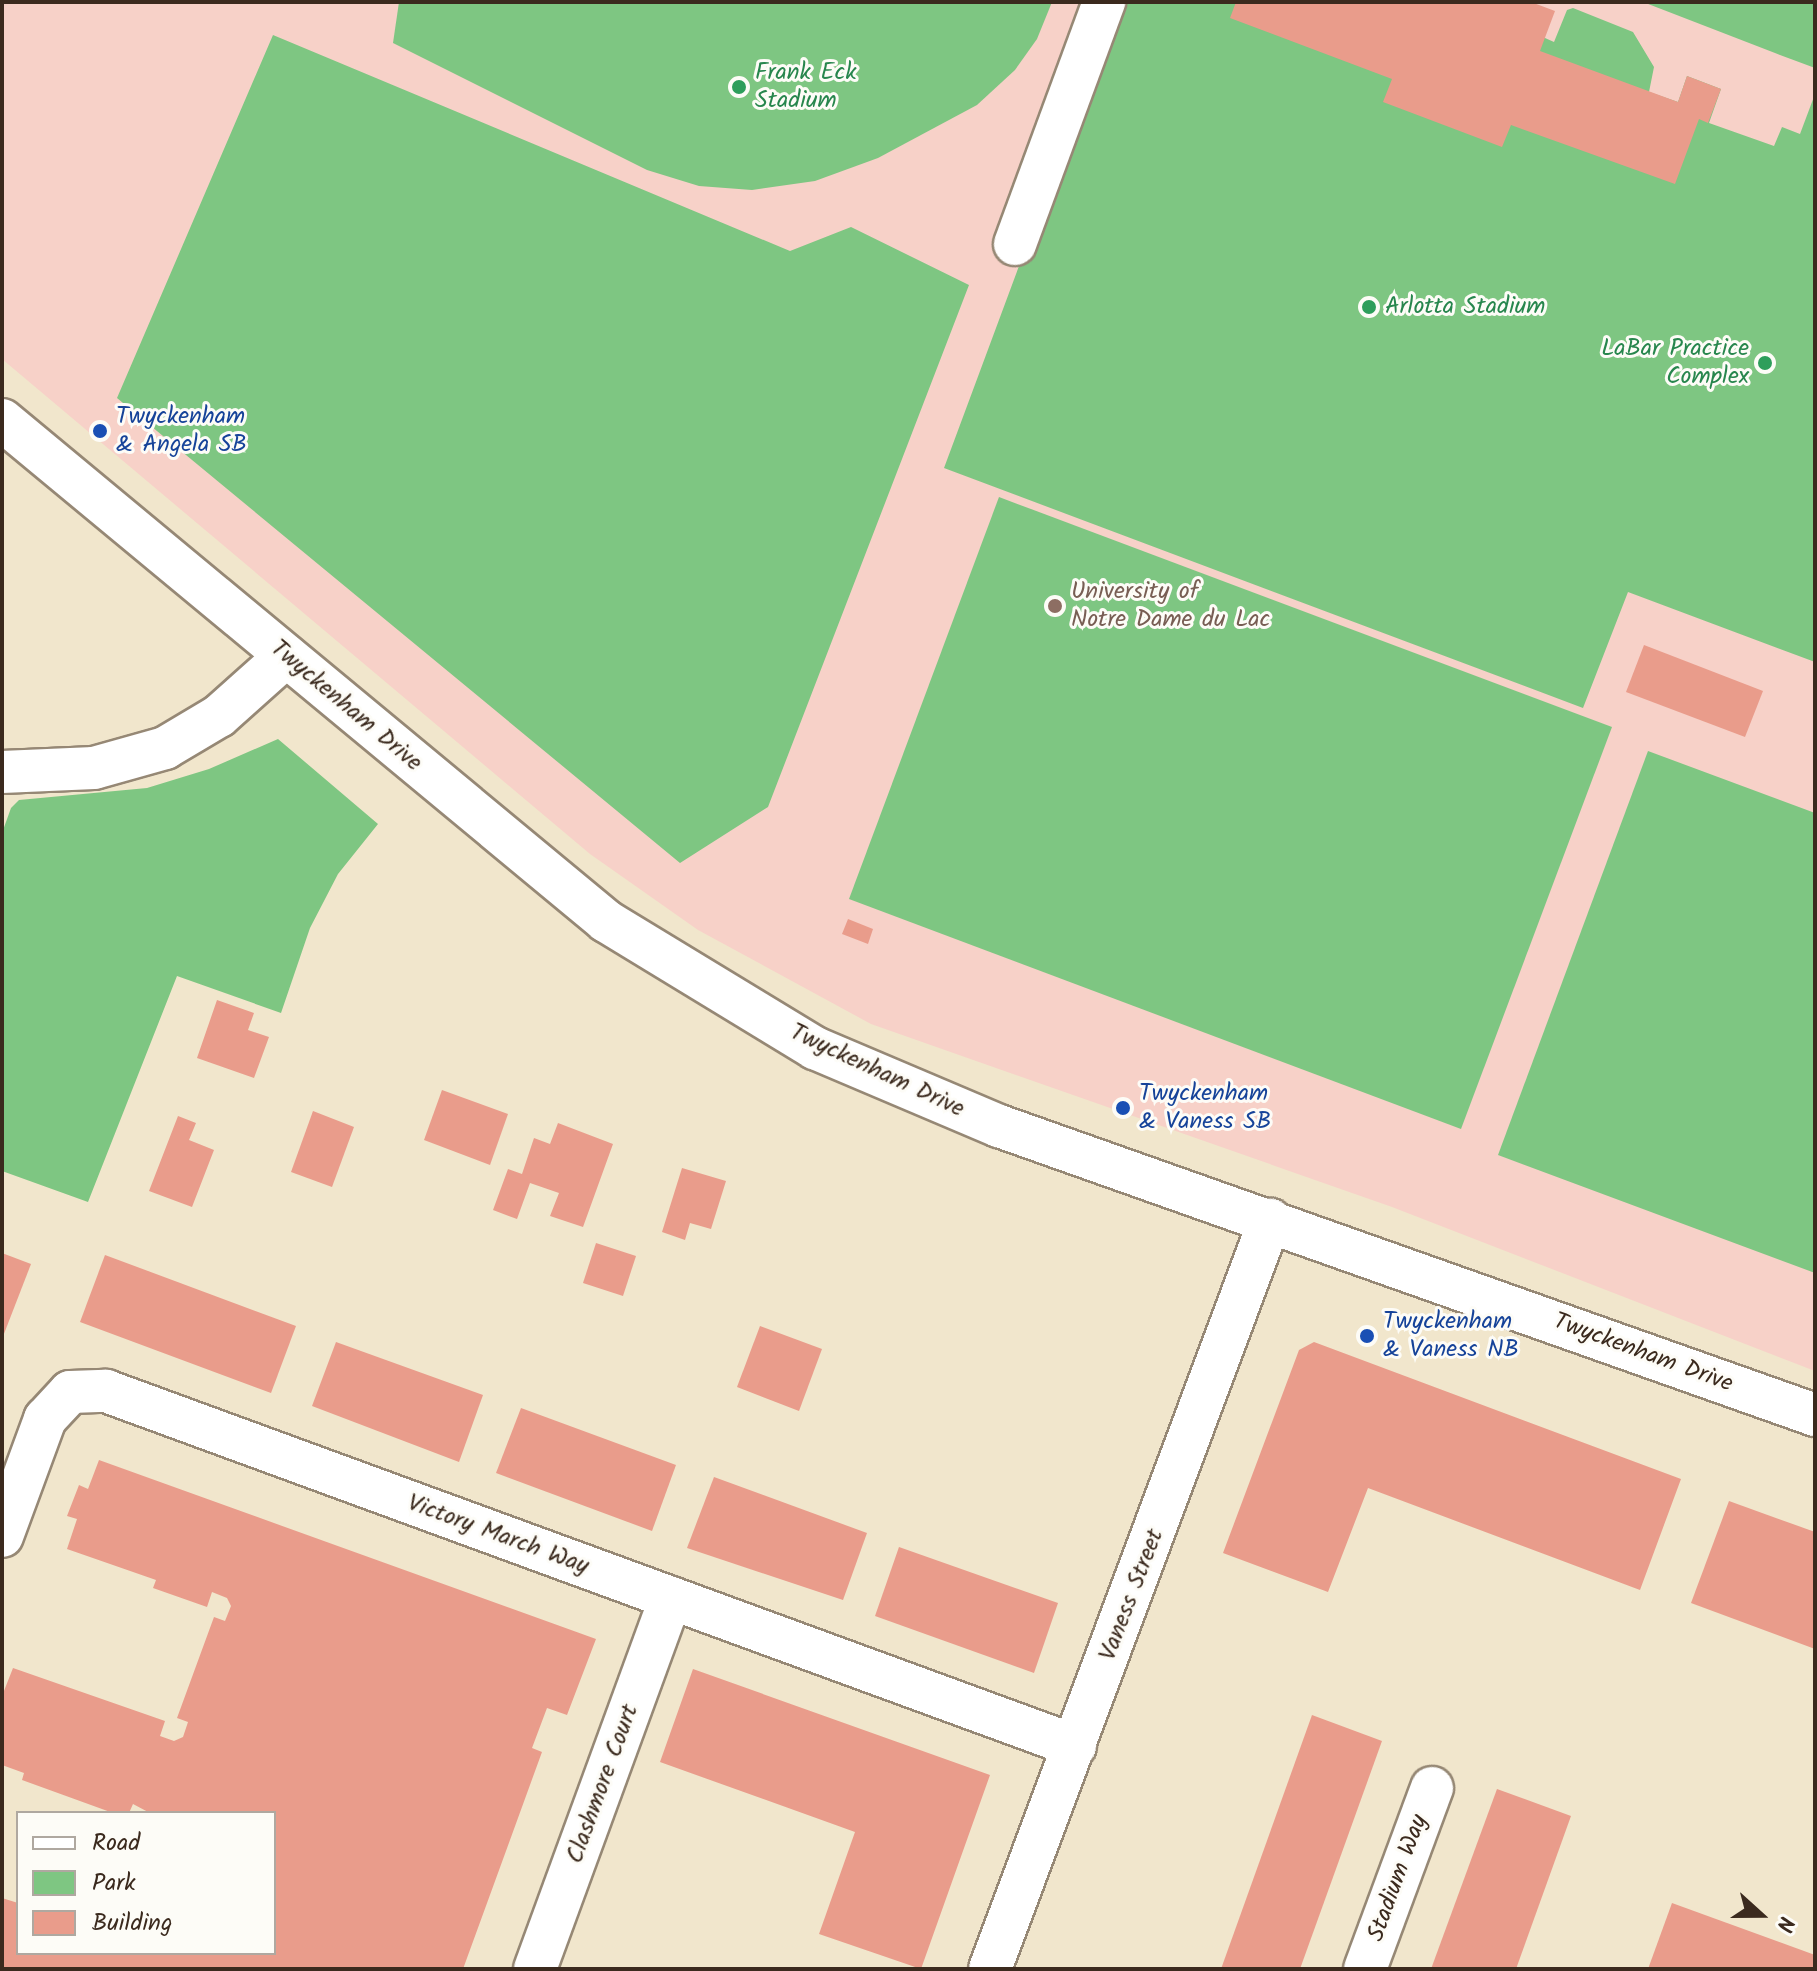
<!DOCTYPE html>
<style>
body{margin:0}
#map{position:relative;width:1817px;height:1971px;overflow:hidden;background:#f1e6cc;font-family:Kalam,sans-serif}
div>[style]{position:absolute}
.built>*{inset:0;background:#f7d1c8}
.green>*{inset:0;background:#7ec682}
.building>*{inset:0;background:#e99c8b}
.roads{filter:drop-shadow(2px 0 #968875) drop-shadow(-2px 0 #968875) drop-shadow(0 2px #968875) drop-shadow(0 -2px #968875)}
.minor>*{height:42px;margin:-21px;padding:0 21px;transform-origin:21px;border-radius:21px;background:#fff}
.dots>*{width:22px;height:22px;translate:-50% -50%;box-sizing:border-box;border:4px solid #fdfcf7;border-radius:50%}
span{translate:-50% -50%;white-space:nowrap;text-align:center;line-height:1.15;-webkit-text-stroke:6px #fdfcf7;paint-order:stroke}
.leisure-label{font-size:24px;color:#27864d}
.left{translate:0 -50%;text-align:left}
.right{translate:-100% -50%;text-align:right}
.transit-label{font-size:24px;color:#164399}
.education-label{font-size:24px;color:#785e54}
.street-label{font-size:24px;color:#3b2a1e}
.frame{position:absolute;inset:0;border:4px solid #3b2a1e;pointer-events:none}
.legend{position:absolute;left:16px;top:1811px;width:260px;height:144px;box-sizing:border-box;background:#fdfcf7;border:2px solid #afa8a0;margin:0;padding:10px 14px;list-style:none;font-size:24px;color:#3b2a1e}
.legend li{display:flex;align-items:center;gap:16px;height:40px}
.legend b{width:40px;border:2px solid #afa8a0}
.north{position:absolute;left:1721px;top:1875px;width:80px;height:80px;-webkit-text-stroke:6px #fdfcf7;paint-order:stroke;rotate:111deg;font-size:22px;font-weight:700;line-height:32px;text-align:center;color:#3b2a1e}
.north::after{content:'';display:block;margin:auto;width:28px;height:36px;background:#3b2a1e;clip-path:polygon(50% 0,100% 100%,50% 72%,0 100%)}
</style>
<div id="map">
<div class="built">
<div style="clip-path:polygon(2px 2px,1815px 2px,1815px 1371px,1392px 1207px,871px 1024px,698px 930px,590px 854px,2px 359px)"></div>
</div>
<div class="green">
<div style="clip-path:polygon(399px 2px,1052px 2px,1037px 39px,1015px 70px,977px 105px,878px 158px,815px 181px,752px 190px,699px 186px,647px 170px,393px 43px)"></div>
<div style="clip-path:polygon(1117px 2px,1531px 2px,1545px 38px,1554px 42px,1567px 10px,1573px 8px,1633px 32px,1654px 67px,1649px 92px,1678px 102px,1687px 76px,1721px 89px,1709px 123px,1774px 146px,1782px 127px,1800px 134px,1815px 94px,1815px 662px,1628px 592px,1583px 708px,944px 468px)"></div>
<div style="clip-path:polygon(1643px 2px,1815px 2px,1815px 68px,1775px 53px)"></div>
<div style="clip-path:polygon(273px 35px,790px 251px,851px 227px,969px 285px,768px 807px,680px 863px,117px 398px)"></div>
<div style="clip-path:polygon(999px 497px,1612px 727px,1461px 1129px,849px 899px)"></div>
<div style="clip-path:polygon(278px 739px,378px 824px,338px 874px,310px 928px,281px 1013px,177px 976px,88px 1202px,2px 1171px,2px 833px,11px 808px,19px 800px,147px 788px,209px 769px)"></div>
<div style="clip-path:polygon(1648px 751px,1815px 813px,1815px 1273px,1498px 1155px)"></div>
</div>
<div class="building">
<div style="clip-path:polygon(1236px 2px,1531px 2px,1555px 11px,1540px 51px,1678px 102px,1687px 76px,1721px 89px,1708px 123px,1699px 119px,1675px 184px,1511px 125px,1502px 147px,1383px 102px,1392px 79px,1230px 18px)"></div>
<div style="clip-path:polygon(1644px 645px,1763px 691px,1745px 737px,1626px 692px)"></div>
<div style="clip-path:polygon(848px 919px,873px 929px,868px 944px,842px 934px)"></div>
<div style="clip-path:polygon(217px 1000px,254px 1013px,248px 1030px,269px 1037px,254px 1078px,197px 1058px)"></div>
<div style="clip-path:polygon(442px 1090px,508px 1114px,490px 1165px,424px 1140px)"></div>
<div style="clip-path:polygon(313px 1111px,354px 1127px,332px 1187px,291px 1172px)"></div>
<div style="clip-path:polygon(178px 1116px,196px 1123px,189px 1140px,214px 1150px,192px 1207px,149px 1191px)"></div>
<div style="clip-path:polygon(558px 1123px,613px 1144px,583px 1227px,550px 1216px,559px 1193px,530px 1183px,517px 1219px,493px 1210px,508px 1169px,522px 1174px,534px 1138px,550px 1144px)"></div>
<div style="clip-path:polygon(682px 1168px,726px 1181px,711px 1229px,690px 1223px,685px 1240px,662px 1232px)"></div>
<div style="clip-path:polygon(596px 1243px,636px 1256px,623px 1296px,583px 1283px)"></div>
<div style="clip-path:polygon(2px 1253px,31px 1264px,2px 1339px)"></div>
<div style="clip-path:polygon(105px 1255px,296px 1326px,271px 1393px,80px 1322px)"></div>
<div style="clip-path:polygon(760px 1326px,822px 1349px,799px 1411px,737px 1387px)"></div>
<div style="clip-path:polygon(336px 1342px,483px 1395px,459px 1462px,312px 1406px)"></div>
<div style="clip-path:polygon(1314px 1342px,1681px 1479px,1640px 1590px,1368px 1488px,1328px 1592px,1223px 1553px,1299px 1350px)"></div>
<div style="clip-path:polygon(521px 1408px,676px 1465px,652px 1531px,496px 1473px)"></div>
<div style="clip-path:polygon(99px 1460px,596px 1639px,567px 1715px,547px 1708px,532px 1748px,542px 1752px,463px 1969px,2px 1969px,2px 1898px,18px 1903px,18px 1953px,274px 1953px,274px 1813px,150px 1813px,133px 1804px,129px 1813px,113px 1813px,22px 1780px,24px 1773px,2px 1765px,2px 1696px,13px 1668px,165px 1721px,160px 1736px,174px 1741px,183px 1737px,188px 1722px,177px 1718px,214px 1617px,225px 1621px,231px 1606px,227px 1598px,212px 1592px,207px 1607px,153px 1588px,156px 1580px,67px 1549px,77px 1519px,67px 1516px,79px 1485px,88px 1489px)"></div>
<div style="clip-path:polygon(714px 1477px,867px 1533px,843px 1600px,687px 1548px)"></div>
<div style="clip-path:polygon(1729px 1501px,1815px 1532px,1815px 1649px,1691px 1603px)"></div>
<div style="clip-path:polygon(899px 1547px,1058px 1603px,1034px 1673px,875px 1616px)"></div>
<div style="clip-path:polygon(693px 1669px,990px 1775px,921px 1969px,819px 1934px,855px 1832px,660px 1762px)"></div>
<div style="clip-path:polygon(1312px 1715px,1382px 1741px,1300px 1969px,1221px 1969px)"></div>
<div style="clip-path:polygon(1497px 1789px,1571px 1816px,1516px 1969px,1431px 1969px)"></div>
<div style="clip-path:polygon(1672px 1903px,1815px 1955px,1815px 1969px,1648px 1969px)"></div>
</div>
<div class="roads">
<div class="minor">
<div style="left:1015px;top:244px;width:258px;rotate:-69.8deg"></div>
<div style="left:2px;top:420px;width:785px;rotate:39.67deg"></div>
<div style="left:606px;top:921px;width:245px;rotate:31.3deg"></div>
<div style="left:815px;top:1048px;width:200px;rotate:23deg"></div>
<div style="left:999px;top:1126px;width:866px;rotate:19.5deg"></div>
<div style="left:2px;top:772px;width:92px;rotate:-2.5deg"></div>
<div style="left:94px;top:768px;width:74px;rotate:-15.7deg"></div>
<div style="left:165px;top:748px;width:63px;rotate:-30.7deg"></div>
<div style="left:219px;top:716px;width:90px;rotate:-41.8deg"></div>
<div style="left:2px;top:1536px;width:125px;rotate:-69.8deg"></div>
<div style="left:45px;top:1419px;width:37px;rotate:-47deg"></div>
<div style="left:70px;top:1392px;width:36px;rotate:-2deg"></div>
<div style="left:106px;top:1391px;width:1032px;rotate:20.12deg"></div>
<div style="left:535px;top:1969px;width:395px;rotate:-69.9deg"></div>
<div style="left:990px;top:1969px;width:800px;rotate:-69.5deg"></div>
<div style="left:1365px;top:1969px;width:193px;rotate:-69.7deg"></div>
</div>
</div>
<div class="dots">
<div style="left:739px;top:87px;background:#2e9e5b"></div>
<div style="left:1369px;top:307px;background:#2e9e5b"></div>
<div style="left:1765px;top:363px;background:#2e9e5b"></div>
<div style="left:100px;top:431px;background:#1a4fb4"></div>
<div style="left:1055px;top:606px;background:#8d6e63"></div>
<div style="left:1123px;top:1108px;background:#1a4fb4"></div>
<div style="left:1367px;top:1336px;background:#1a4fb4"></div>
</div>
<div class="leisure-label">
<span class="left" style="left:755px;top:87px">Frank Eck<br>Stadium</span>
<span class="left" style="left:1385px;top:307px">Arlotta Stadium</span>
<span class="right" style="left:1749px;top:363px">LaBar Practice<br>Complex</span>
</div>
<div class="transit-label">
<span class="left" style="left:116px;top:431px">Twyckenham<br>&amp; Angela SB</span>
<span class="left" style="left:1139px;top:1108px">Twyckenham<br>&amp; Vaness SB</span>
<span class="left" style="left:1383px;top:1336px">Twyckenham<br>&amp; Vaness NB</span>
</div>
<div class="education-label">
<span class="left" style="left:1071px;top:606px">University of<br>Notre Dame du Lac</span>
</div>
<div class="street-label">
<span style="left:346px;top:706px;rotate:40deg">Twyckenham Drive</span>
<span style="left:877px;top:1071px;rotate:25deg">Twyckenham Drive</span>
<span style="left:1643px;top:1353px;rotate:20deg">Twyckenham Drive</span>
<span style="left:498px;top:1535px;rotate:20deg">Victory March Way</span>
<span style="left:1132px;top:1595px;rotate:-69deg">Vaness Street</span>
<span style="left:603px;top:1784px;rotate:-70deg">Clashmore Court</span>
<span style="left:1398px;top:1878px;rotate:-70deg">Stadium Way</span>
</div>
<div class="frame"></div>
<ul class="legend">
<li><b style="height:10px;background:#fff"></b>Road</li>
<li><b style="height:22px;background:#7ec682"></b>Park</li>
<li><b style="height:22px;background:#e99c8b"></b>Building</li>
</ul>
<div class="north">N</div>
</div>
